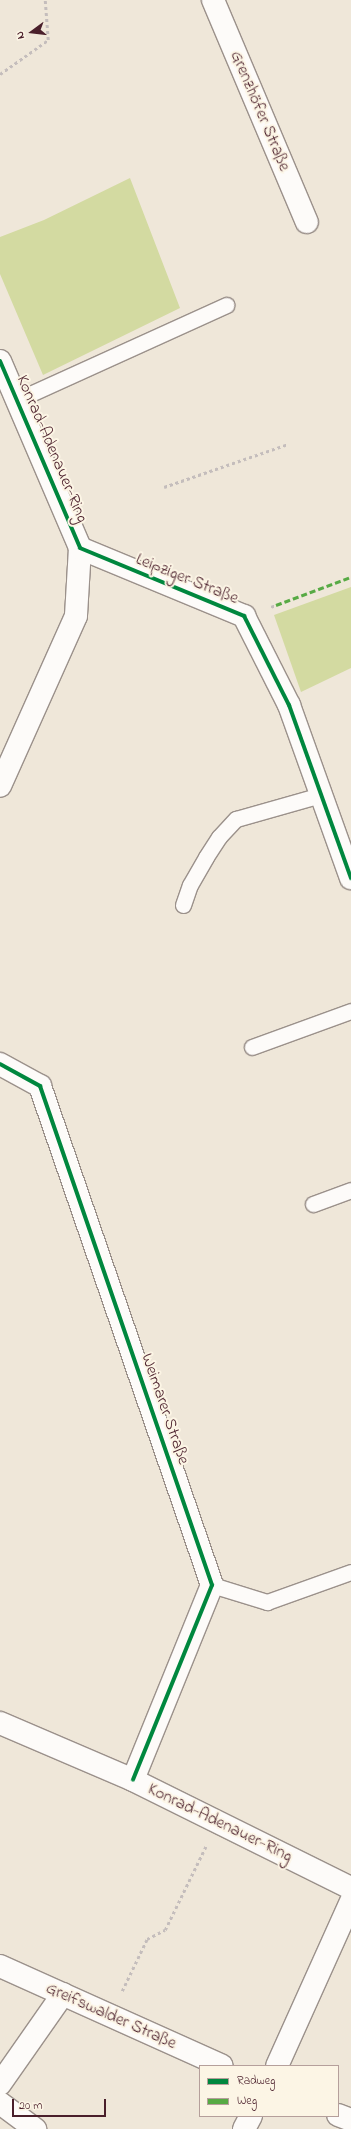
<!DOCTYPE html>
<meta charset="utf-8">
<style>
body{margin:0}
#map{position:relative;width:351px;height:2129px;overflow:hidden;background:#efe7d9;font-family:"Indie Flower",sans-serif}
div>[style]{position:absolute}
.green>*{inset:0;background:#d3daa1}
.path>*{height:2.5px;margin-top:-1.25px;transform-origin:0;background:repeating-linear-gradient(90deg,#c4bdbc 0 3px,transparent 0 6px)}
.roads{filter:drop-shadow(1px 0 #9b918b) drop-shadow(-1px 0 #9b918b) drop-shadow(0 1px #9b918b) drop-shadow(0 -1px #9b918b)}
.service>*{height:15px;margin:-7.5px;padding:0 7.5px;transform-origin:7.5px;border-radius:7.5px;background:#fdfbf9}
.minor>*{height:22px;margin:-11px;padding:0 11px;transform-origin:11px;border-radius:11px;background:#fdfbf9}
.quiet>*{height:3px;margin-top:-1.5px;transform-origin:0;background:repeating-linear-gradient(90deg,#57aa44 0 6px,transparent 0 9px)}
.cycleway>*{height:4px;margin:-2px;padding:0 2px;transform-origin:2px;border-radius:2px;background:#00873e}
span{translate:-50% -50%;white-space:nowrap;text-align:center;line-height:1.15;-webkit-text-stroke:4px #fcf5e5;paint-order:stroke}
.street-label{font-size:17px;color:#4a1f2b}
.legend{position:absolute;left:199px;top:2065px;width:140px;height:52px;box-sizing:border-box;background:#fcf5e5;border:1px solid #b59f9b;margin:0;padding:5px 7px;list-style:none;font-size:12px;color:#4a1f2b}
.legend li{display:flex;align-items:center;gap:8px;height:20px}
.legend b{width:20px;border:1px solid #b59f9b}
.north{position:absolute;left:12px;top:12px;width:40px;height:40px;-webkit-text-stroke:3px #fcf5e5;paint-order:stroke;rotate:255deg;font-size:11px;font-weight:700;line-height:16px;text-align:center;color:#4a1f2b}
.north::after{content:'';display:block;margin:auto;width:14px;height:18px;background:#4a1f2b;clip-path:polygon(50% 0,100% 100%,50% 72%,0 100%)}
.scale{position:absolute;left:12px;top:2099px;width:94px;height:18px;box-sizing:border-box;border:2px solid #4a1f2b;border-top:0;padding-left:5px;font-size:12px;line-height:14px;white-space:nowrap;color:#4a1f2b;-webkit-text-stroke:3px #fcf5e5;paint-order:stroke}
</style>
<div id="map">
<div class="green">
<div style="clip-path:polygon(130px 178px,180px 308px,43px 375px,0 274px,0 237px,44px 220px)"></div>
<div style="clip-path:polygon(351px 587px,351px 668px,301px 692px,274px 615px)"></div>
</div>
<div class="path">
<div style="left:0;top:74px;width:59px;rotate:-35.3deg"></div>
<div style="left:48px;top:40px;width:40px;rotate:-94.3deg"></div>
<div style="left:164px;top:487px;width:131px;rotate:-19.1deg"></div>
<div style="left:271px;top:607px;width:5px;rotate:-22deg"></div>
<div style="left:122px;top:1991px;width:58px;rotate:-64.3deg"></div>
<div style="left:147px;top:1939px;width:20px;rotate:-27deg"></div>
<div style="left:165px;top:1930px;width:93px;rotate:-64deg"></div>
</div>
<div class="roads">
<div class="service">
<div style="left:17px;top:400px;width:230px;rotate:-24.4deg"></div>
<div style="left:183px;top:905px;width:21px;rotate:-71deg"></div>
<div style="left:190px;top:885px;width:32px;rotate:-60deg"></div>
<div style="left:206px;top:857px;width:24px;rotate:-57deg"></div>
<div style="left:219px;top:837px;width:25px;rotate:-47deg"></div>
<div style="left:236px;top:819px;width:88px;rotate:-15.8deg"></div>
<div style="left:252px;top:1047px;width:105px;rotate:-20deg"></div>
<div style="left:313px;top:1204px;width:40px;rotate:-20.2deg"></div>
<div style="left:212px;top:1585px;width:58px;rotate:17.2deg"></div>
<div style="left:267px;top:1602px;width:89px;rotate:-19.7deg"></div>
</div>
<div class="minor">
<div style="left:213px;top:0;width:241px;rotate:67.1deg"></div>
<div style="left:0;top:361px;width:203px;rotate:66.8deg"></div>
<div style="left:80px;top:548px;width:68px;rotate:93.4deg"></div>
<div style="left:76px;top:616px;width:186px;rotate:114.1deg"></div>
<div style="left:80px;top:548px;width:178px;rotate:22.5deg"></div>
<div style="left:244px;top:616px;width:100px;rotate:63.2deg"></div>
<div style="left:289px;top:705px;width:184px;rotate:70.3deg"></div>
<div style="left:0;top:1064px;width:46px;rotate:28.8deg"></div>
<div style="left:40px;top:1086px;width:528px;rotate:70.98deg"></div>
<div style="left:212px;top:1585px;width:210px;rotate:112.1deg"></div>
<div style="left:0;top:1723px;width:145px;rotate:23.2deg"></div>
<div style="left:133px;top:1780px;width:243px;rotate:26.4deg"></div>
<div style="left:0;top:1966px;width:243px;rotate:24.2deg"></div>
<div style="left:277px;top:2066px;width:181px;rotate:-65.8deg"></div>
<div style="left:0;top:2084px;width:110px;rotate:-55deg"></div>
<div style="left:0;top:2103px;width:44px;rotate:36.6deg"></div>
<div style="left:338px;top:2115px;width:14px;rotate:21deg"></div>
<div style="left:244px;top:2129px;width:15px;rotate:-62deg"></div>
</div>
</div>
<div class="quiet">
<div style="left:276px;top:605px;width:80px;rotate:-20.5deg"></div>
</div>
<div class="cycleway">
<div style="left:0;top:361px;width:203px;rotate:66.8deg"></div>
<div style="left:80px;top:548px;width:178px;rotate:22.5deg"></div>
<div style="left:244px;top:616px;width:100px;rotate:63.2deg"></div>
<div style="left:289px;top:705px;width:184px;rotate:70.3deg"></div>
<div style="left:0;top:1064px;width:46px;rotate:28.8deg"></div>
<div style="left:40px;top:1086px;width:528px;rotate:70.98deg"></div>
<div style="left:212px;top:1585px;width:210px;rotate:112.1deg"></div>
</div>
<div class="street-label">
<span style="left:260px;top:111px;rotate:67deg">Grenzhöfer Straße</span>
<span style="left:52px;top:449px;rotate:67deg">Konrad-Adenauer-Ring</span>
<span style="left:187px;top:579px;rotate:22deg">Leipziger Straße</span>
<span style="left:165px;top:1409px;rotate:71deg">Weimarer Straße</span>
<span style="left:220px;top:1823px;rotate:26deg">Konrad-Adenauer-Ring</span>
<span style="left:111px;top:2016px;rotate:24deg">Greifswalder Straße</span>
</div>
<ul class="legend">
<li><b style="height:5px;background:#00873e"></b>Radweg</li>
<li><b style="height:5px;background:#57aa44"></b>Weg</li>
</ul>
<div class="north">N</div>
<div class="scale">20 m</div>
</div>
